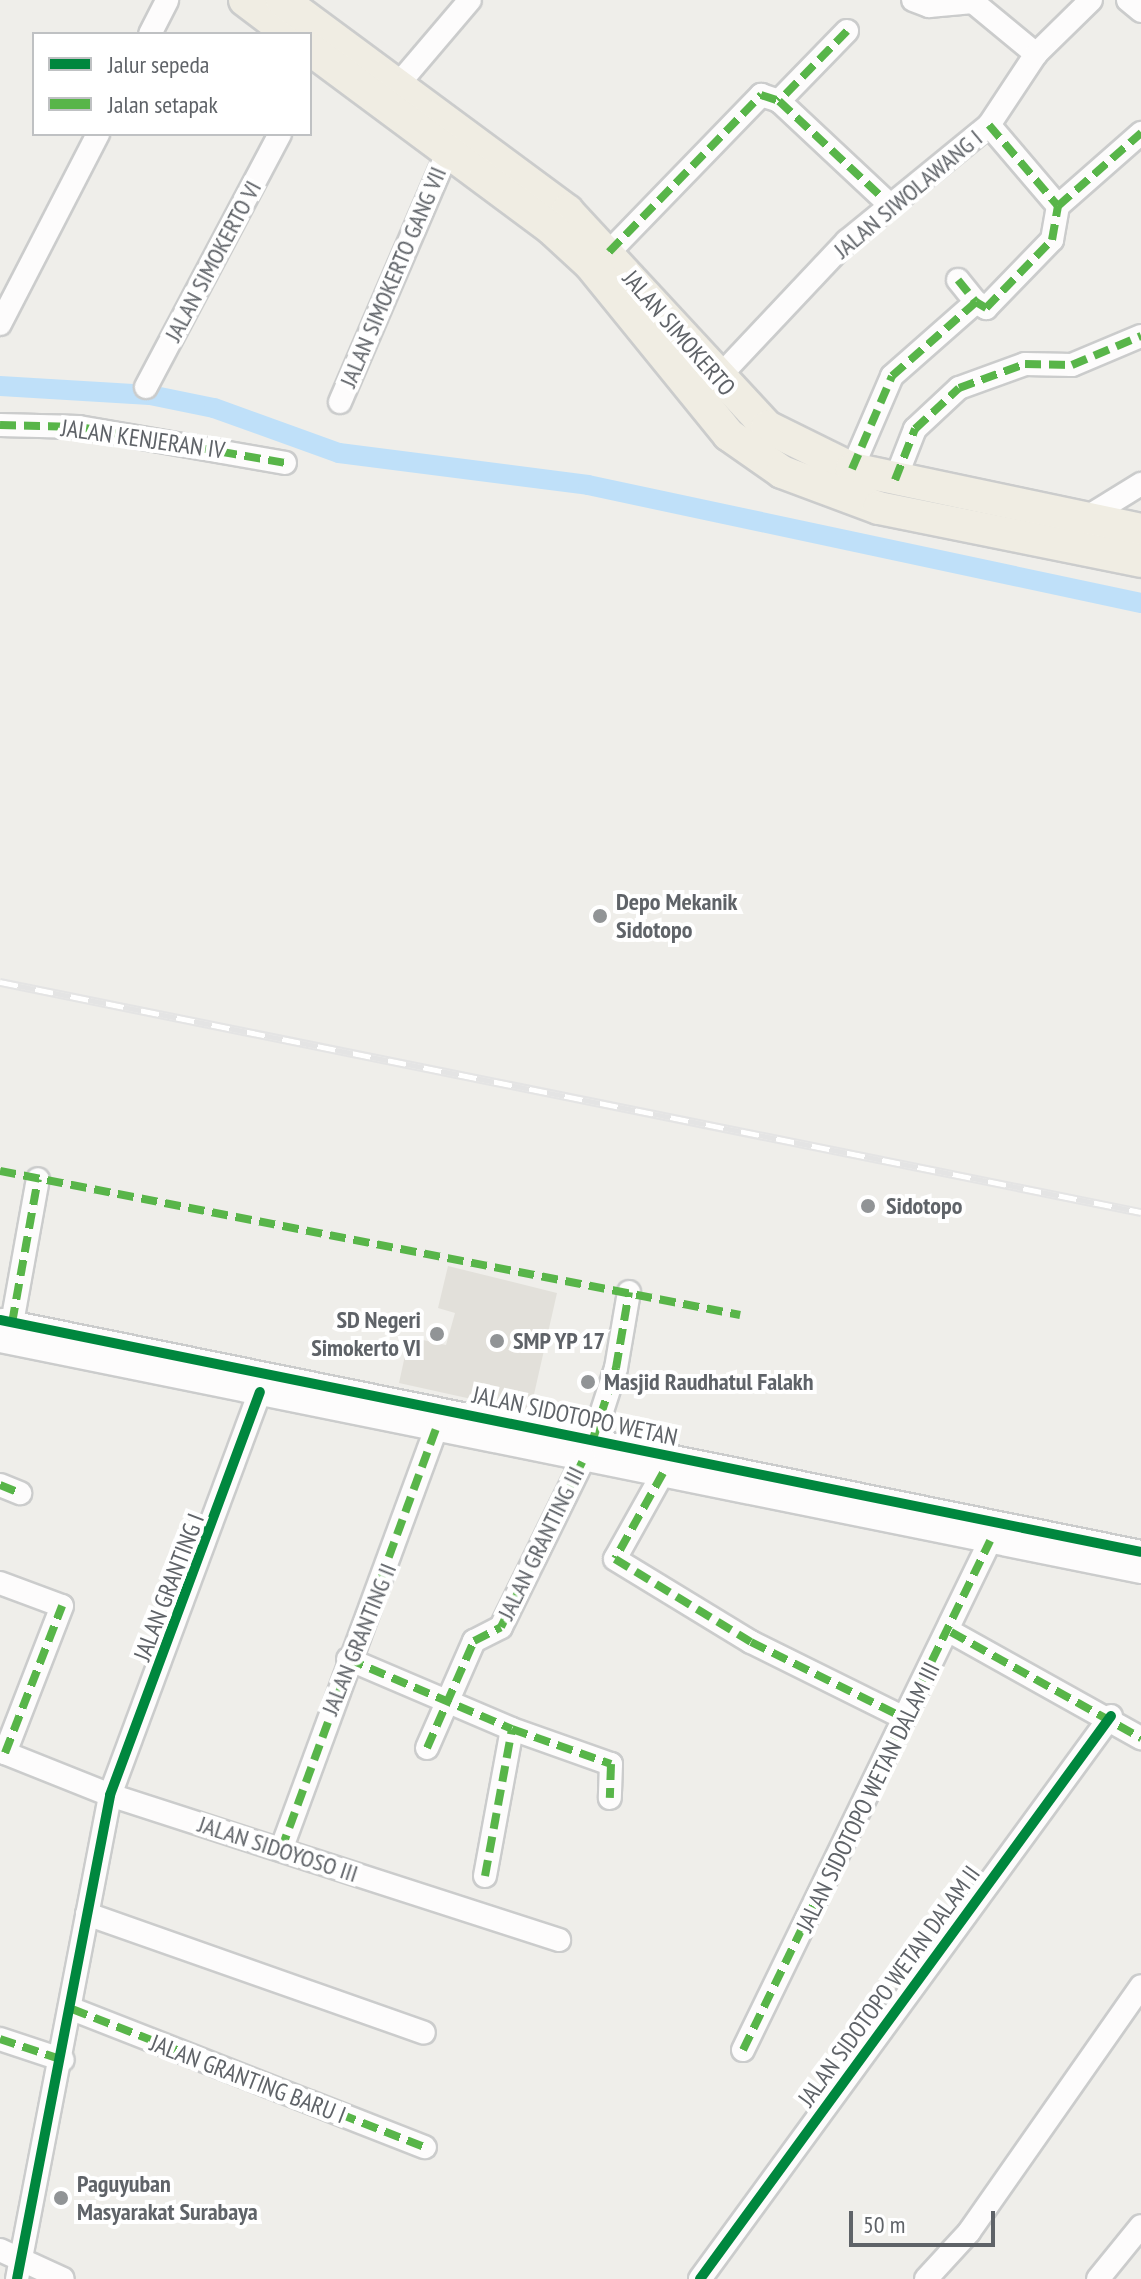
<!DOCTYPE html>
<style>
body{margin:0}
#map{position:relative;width:1141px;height:2279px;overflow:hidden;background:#efeeea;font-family:"PT Sans Narrow",sans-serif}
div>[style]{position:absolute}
.education>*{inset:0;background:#e2e0da}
.canal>*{height:20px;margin:-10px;padding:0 10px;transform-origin:10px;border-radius:10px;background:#bfe0f9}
.roads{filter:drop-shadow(2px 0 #cbcccc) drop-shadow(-2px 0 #cbcccc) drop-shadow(0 2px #cbcccc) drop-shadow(0 -2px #cbcccc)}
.minor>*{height:22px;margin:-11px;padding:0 11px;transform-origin:11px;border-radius:11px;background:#fdfcfc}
.highway>*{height:32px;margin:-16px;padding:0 16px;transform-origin:16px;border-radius:16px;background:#f0ede3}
.rail>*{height:9px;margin-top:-4.5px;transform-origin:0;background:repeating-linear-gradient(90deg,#fff 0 18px,#e4e4e4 0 36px);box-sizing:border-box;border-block:2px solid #e4e4e4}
.quiet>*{height:8px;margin-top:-4px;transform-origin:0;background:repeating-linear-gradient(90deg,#58b549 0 16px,transparent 0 24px)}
.cycleway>*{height:10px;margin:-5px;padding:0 5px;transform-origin:5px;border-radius:5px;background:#00873e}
.dots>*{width:22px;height:22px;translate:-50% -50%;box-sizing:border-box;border:4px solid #fff;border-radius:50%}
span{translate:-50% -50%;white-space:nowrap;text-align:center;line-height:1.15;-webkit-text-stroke:8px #fff;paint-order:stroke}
.street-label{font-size:24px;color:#5f6368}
.poi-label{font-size:24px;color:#5f6368;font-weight:700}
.left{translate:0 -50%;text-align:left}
.right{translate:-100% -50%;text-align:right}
.legend{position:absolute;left:32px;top:32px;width:280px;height:104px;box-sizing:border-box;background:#fff;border:2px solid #bfc1c3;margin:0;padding:10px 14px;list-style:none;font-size:24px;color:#5f6368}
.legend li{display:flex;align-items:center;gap:16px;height:40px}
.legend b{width:40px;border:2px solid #bfc1c3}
.scale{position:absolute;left:849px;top:2211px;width:146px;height:36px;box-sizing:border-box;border:4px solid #5f6368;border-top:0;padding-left:10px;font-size:24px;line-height:28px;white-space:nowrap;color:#5f6368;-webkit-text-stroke:6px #fff;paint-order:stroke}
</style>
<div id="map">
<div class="education">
<div style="clip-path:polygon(448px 1266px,557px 1293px,530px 1412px,399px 1383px,409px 1337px,446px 1345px,455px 1313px,438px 1308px)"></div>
</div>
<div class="canal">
<div style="left:0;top:386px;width:150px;rotate:3.4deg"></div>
<div style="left:150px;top:395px;width:65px;rotate:11.5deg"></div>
<div style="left:214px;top:408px;width:133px;rotate:19.8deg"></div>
<div style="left:339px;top:453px;width:251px;rotate:7.3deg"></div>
<div style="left:588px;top:485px;width:565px;rotate:12.05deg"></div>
</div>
<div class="roads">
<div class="minor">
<div style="left:913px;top:0;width:17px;rotate:21deg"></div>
<div style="left:929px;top:6px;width:44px;rotate:-5.2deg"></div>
<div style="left:973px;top:2px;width:82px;rotate:39.5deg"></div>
<div style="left:1128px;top:0;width:17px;rotate:40deg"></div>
<div style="left:847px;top:31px;width:98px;rotate:134.2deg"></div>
<div style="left:779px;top:101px;width:151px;rotate:43.1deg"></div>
<div style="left:150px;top:34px;width:38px;rotate:-63deg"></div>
<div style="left:390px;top:94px;width:123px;rotate:-49.6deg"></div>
<div style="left:989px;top:125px;width:106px;rotate:49.6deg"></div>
<div style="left:1058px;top:206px;width:111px;rotate:-41.3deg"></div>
<div style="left:609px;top:252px;width:219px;rotate:-45.9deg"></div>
<div style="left:761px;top:95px;width:19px;rotate:18deg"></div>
<div style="left:958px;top:280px;width:28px;rotate:51deg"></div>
<div style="left:0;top:324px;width:214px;rotate:-62.7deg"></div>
<div style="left:716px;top:380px;width:191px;rotate:-46.7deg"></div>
<div style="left:847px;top:241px;width:183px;rotate:-39.2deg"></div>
<div style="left:989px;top:125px;width:85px;rotate:-56.5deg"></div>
<div style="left:1036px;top:54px;width:77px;rotate:-44.5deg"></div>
<div style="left:146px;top:387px;width:286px;rotate:-62.1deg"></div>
<div style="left:340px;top:402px;width:271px;rotate:-66.7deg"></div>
<div style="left:0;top:425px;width:79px;rotate:1.5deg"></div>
<div style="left:79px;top:427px;width:209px;rotate:9.9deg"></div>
<div style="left:852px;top:469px;width:101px;rotate:-66.7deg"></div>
<div style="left:892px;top:376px;width:112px;rotate:-41.4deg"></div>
<div style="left:976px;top:302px;width:12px;rotate:31deg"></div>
<div style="left:986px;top:308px;width:95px;rotate:-45.9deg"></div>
<div style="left:1052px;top:240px;width:35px;rotate:-80deg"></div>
<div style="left:895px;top:480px;width:55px;rotate:-68.6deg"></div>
<div style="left:915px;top:429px;width:60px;rotate:-43deg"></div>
<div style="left:959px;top:388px;width:70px;rotate:-20deg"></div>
<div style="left:1025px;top:364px;width:47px;rotate:1.2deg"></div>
<div style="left:1072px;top:365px;width:75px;rotate:-22.8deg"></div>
<div style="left:1084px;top:519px;width:67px;rotate:-31.6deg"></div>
<div style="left:0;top:1320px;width:1164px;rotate:11.49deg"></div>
<div style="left:12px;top:1323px;width:146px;rotate:-79.8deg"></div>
<div style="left:0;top:1341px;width:1164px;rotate:11.45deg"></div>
<div style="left:593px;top:1439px;width:75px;rotate:-72.1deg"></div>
<div style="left:616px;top:1368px;width:77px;rotate:-80.3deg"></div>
<div style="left:663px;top:1473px;width:98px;rotate:119.2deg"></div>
<div style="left:615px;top:1559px;width:159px;rotate:31.4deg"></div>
<div style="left:751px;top:1642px;width:169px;rotate:26.4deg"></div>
<div style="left:0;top:1485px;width:22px;rotate:22deg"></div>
<div style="left:0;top:1583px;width:66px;rotate:20.4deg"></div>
<div style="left:62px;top:1606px;width:158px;rotate:111.2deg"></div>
<div style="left:951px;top:1632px;width:218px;rotate:29.2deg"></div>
<div style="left:348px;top:1659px;width:178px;rotate:23.1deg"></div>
<div style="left:427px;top:1748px;width:117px;rotate:-66.3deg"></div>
<div style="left:474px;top:1641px;width:30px;rotate:-27deg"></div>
<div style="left:501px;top:1627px;width:188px;rotate:-63.8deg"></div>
<div style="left:0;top:1751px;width:118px;rotate:21.8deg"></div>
<div style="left:110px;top:1795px;width:472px;rotate:17.9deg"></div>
<div style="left:281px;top:1850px;width:450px;rotate:-69.8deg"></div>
<div style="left:485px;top:1876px;width:149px;rotate:-79.6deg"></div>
<div style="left:512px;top:1729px;width:105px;rotate:19.5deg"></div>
<div style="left:611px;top:1764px;width:34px;rotate:92deg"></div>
<div style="left:87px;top:1914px;width:357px;rotate:19.4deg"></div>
<div style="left:72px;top:2009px;width:379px;rotate:21.4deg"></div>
<div style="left:0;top:2039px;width:66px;rotate:18.4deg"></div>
<div style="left:743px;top:2050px;width:566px;rotate:-64.11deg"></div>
<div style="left:0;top:2250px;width:69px;rotate:24.7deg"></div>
<div style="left:17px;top:2279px;width:493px;rotate:-79.1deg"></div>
<div style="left:110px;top:1795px;width:430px;rotate:-69.6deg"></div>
<div style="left:700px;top:2279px;width:697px;rotate:-53.87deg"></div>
<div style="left:926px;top:2279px;width:64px;rotate:-47.5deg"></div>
<div style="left:969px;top:2232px;width:300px;rotate:-55deg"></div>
<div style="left:1098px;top:2279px;width:68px;rotate:-50.9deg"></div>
</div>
<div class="highway">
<div style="left:245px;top:0;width:56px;rotate:37.1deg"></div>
<div style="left:282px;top:0;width:355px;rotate:36.5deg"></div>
<div style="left:567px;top:211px;width:294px;rotate:47.2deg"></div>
<div style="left:767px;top:427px;width:95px;rotate:26.3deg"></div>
<div style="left:852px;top:469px;width:295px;rotate:11.9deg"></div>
<div style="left:310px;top:49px;width:302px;rotate:36.6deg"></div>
<div style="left:552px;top:229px;width:52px;rotate:42.6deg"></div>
<div style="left:590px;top:264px;width:220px;rotate:50.9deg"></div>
<div style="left:729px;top:435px;width:65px;rotate:34.9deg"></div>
<div style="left:782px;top:472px;width:103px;rotate:20.4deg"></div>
<div style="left:879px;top:508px;width:267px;rotate:11.4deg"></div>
</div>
</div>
<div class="rail">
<div style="left:0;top:982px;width:1164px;rotate:11.4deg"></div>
</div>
<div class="quiet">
<div style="left:847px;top:31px;width:98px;rotate:134.2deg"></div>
<div style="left:779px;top:101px;width:151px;rotate:43.1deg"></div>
<div style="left:989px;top:125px;width:106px;rotate:49.6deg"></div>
<div style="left:1058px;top:206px;width:111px;rotate:-41.3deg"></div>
<div style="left:609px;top:252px;width:219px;rotate:-45.9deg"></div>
<div style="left:761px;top:95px;width:19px;rotate:18deg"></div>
<div style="left:958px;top:280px;width:28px;rotate:51deg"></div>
<div style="left:0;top:425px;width:79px;rotate:1.5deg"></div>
<div style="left:79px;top:427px;width:209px;rotate:9.9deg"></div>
<div style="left:852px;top:469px;width:101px;rotate:-66.7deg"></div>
<div style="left:892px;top:376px;width:112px;rotate:-41.4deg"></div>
<div style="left:976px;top:302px;width:12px;rotate:31deg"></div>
<div style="left:986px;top:308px;width:95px;rotate:-45.9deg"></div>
<div style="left:1052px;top:240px;width:35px;rotate:-80deg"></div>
<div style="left:895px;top:480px;width:55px;rotate:-68.6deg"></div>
<div style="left:915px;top:429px;width:60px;rotate:-43deg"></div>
<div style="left:959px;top:388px;width:70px;rotate:-20deg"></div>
<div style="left:1025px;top:364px;width:47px;rotate:1.2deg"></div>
<div style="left:1072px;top:365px;width:75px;rotate:-22.8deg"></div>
<div style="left:0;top:1171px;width:754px;rotate:11.01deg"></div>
<div style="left:12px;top:1323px;width:146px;rotate:-79.8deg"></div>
<div style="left:593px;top:1439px;width:75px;rotate:-72.1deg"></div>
<div style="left:616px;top:1368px;width:77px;rotate:-80.3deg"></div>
<div style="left:663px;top:1473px;width:98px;rotate:119.2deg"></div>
<div style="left:615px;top:1559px;width:159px;rotate:31.4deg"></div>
<div style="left:751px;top:1642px;width:169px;rotate:26.4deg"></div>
<div style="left:0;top:1485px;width:22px;rotate:22deg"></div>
<div style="left:951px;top:1632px;width:218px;rotate:29.2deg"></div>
<div style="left:348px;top:1659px;width:178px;rotate:23.1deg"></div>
<div style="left:427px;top:1748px;width:117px;rotate:-66.3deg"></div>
<div style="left:474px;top:1641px;width:30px;rotate:-27deg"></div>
<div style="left:501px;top:1627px;width:188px;rotate:-63.8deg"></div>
<div style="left:5px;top:1753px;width:158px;rotate:-68.8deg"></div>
<div style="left:281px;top:1850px;width:450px;rotate:-69.8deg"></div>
<div style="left:485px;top:1876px;width:149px;rotate:-79.6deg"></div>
<div style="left:512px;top:1729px;width:105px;rotate:19.5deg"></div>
<div style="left:611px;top:1764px;width:34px;rotate:92deg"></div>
<div style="left:72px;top:2009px;width:379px;rotate:21.4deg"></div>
<div style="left:0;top:2039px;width:66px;rotate:18.4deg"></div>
<div style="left:743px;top:2050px;width:566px;rotate:-64.11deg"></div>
</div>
<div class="cycleway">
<div style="left:0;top:1320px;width:1164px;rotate:11.49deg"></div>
<div style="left:17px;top:2279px;width:493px;rotate:-79.1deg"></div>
<div style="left:110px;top:1795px;width:430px;rotate:-69.6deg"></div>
<div style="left:700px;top:2279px;width:697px;rotate:-53.87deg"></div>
</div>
<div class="dots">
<div style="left:600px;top:916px;background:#919496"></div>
<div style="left:868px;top:1206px;background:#919496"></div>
<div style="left:437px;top:1334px;background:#919496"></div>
<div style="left:497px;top:1341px;background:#919496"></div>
<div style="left:588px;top:1382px;background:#919496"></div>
<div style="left:61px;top:2198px;background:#919496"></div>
</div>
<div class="street-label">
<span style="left:908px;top:194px;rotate:-40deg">JALAN SIWOLAWANG I</span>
<span style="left:213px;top:261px;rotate:-62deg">JALAN SIMOKERTO VI</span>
<span style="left:393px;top:277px;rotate:-67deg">JALAN SIMOKERTO GANG VII</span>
<span style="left:679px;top:333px;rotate:49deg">JALAN SIMOKERTO</span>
<span style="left:143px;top:439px;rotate:8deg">JALAN KENJERAN IV</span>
<span style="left:575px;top:1416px;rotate:12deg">JALAN SIDOTOPO WETAN</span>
<span style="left:541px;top:1543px;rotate:-64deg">JALAN GRANTING III</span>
<span style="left:169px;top:1587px;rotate:-69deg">JALAN GRANTING I</span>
<span style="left:359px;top:1639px;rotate:-68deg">JALAN GRANTING II</span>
<span style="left:868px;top:1797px;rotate:-64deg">JALAN SIDOTOPO WETAN DALAM III</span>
<span style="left:278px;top:1849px;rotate:18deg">JALAN SIDOYOSO III</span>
<span style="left:889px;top:1986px;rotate:-54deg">JALAN SIDOTOPO WETAN DALAM II</span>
<span style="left:248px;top:2079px;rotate:21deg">JALAN GRANTING BARU I</span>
</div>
<div class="poi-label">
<span class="left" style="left:616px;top:916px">Depo Mekanik<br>Sidotopo</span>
<span class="left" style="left:886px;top:1206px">Sidotopo</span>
<span class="right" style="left:421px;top:1334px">SD Negeri<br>Simokerto VI</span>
<span class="left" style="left:513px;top:1341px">SMP YP 17</span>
<span class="left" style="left:604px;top:1382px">Masjid Raudhatul Falakh</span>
<span class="left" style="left:77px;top:2198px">Paguyuban<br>Masyarakat Surabaya</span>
</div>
<ul class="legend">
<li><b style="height:10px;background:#00873e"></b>Jalur sepeda</li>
<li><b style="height:10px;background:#58b549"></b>Jalan setapak</li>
</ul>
<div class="scale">50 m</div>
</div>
